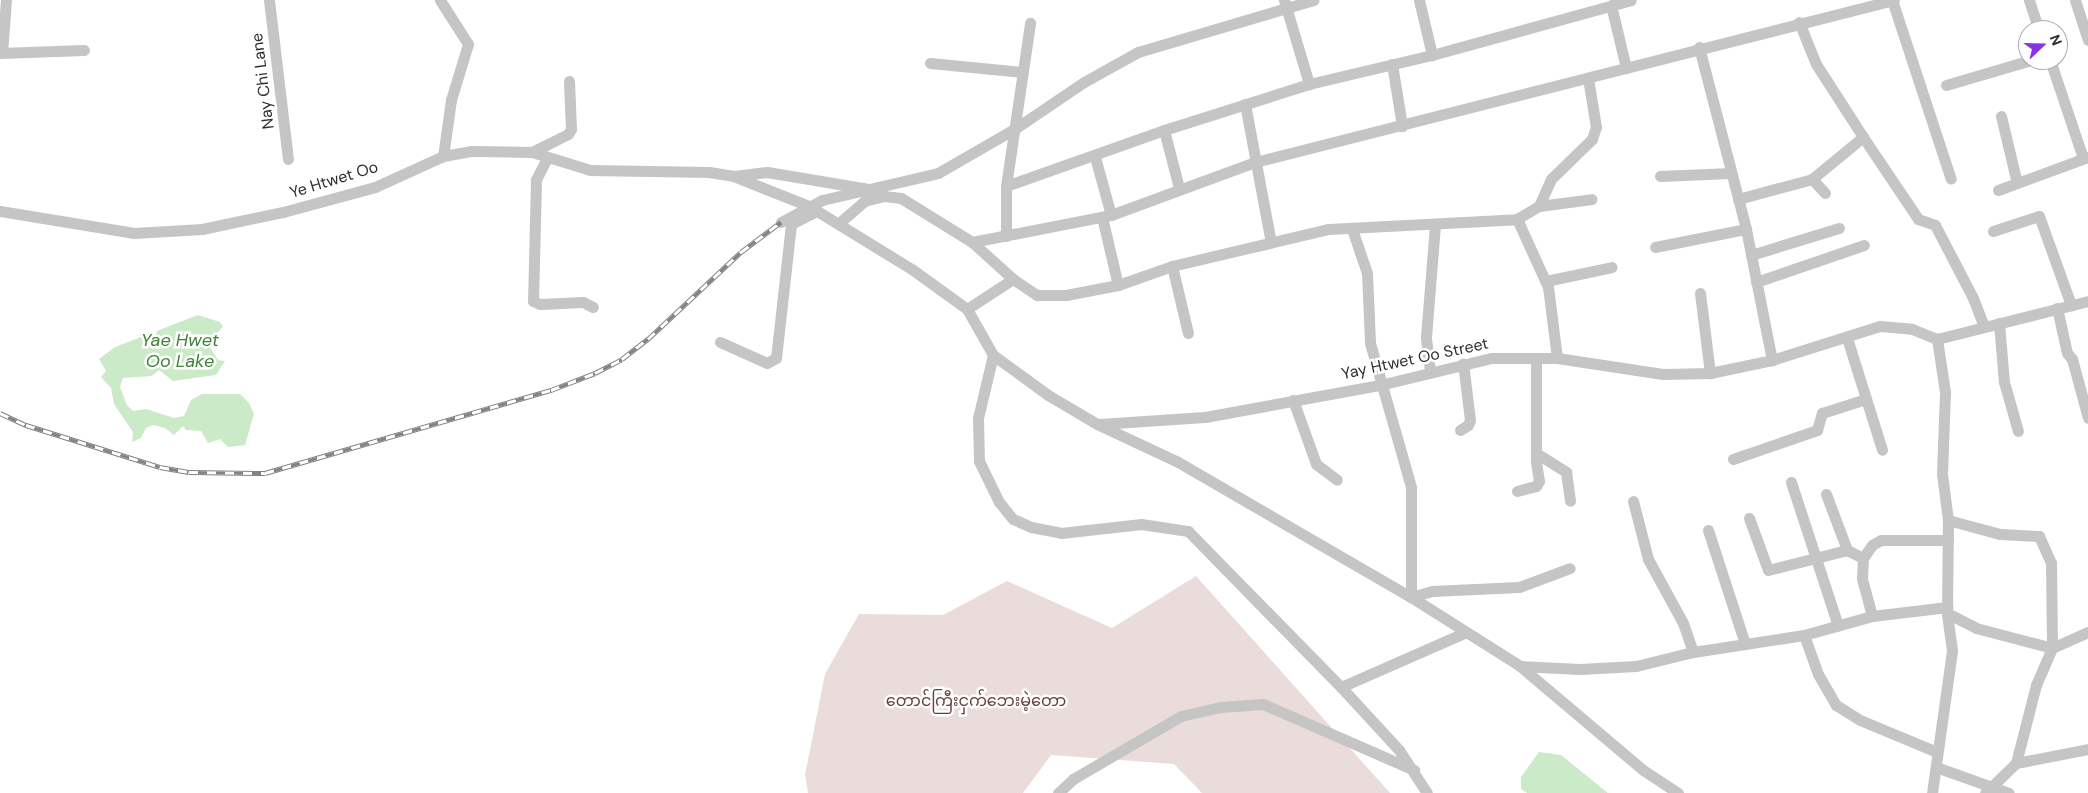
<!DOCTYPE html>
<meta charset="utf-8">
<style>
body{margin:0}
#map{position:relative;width:2088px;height:793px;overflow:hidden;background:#fff;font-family:"DM Sans","Noto Sans Myanmar",sans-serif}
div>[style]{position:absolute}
.green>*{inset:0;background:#ebdcdc}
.water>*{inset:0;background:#cbebc8}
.minor>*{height:11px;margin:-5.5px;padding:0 5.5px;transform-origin:5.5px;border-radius:5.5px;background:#c5c5c5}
.rail>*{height:5px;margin-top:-2.5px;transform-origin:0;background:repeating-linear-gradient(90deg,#fff 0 9px,#838383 0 18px);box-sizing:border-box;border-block:1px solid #838383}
span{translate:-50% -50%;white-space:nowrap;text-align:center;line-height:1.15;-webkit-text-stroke:5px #fff;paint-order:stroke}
.street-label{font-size:16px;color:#2e2e2e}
.park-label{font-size:16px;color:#69403c}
.water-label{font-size:18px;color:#3e823a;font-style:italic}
.north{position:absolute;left:2018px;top:20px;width:50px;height:50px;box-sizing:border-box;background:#fff;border:1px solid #ababab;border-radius:50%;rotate:69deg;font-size:14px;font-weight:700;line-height:20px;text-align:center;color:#2e2e2e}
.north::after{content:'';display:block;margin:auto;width:18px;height:22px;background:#8534e2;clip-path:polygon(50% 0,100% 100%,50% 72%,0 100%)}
</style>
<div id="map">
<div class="green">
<div style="clip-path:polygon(1196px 576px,1390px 793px,1202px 793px,1174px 764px,1051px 755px,1023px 793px,808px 793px,805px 775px,825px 674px,859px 614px,943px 615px,1007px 581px,1112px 628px)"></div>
</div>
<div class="water">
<div style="clip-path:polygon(198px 315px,220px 322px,223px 327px,207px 343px,218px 360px,225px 361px,216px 375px,173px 381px,159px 370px,152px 376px,123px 378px,120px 387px,127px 405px,133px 411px,146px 409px,174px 418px,184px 416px,191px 400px,202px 394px,240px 394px,249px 403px,254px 414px,245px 445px,228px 447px,220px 439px,208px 443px,201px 431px,186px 430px,183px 426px,174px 435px,165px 428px,153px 425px,146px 428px,141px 438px,132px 442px,133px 432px,114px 404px,111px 388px,101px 377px,106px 371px,99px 359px,115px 347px)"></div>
<div style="clip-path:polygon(1539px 752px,1561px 755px,1608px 793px,1527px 793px,1521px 789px,1521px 777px)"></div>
</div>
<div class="minor">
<div style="left:269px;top:0;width:160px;rotate:83.2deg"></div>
<div style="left:440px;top:0;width:52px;rotate:57.5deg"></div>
<div style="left:468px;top:44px;width:59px;rotate:106.9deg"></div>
<div style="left:451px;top:100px;width:57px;rotate:98.1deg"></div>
<div style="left:1284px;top:0;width:88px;rotate:73.4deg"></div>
<div style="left:1419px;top:0;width:57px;rotate:76.7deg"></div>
<div style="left:1892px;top:0;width:188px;rotate:71.8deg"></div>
<div style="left:2029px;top:0;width:32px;rotate:72deg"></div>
<div style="left:2075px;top:0;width:42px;rotate:72deg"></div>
<div style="left:1611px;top:5px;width:65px;rotate:76.6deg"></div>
<div style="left:1799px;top:22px;width:45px;rotate:68deg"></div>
<div style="left:1816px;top:64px;width:87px;rotate:57.2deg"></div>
<div style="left:1863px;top:137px;width:99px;rotate:56.1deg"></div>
<div style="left:1918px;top:219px;width:18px;rotate:19deg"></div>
<div style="left:1935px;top:225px;width:82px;rotate:62.5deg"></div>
<div style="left:1973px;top:298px;width:31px;rotate:69deg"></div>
<div style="left:1699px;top:47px;width:188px;rotate:75.5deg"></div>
<div style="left:1746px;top:229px;width:134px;rotate:78.8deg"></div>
<div style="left:0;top:53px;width:84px;rotate:-2deg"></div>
<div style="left:2px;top:53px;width:53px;rotate:-85.7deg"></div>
<div style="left:2050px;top:60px;width:103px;rotate:71.4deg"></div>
<div style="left:930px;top:63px;width:93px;rotate:5.5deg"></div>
<div style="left:1392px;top:64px;width:63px;rotate:80.8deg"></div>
<div style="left:1946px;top:85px;width:89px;rotate:-16.4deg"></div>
<div style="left:1245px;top:104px;width:141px;rotate:79.4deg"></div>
<div style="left:2001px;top:116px;width:69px;rotate:76.6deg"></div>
<div style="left:1164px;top:130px;width:60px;rotate:75.5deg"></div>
<div style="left:532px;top:152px;width:40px;rotate:-26.6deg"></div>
<div style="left:568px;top:134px;width:6px;rotate:-59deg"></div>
<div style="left:571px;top:129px;width:48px;rotate:-92.4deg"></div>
<div style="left:1095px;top:157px;width:60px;rotate:74.6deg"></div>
<div style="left:547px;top:158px;width:25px;rotate:117deg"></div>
<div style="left:536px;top:180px;width:121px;rotate:91.4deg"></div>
<div style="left:533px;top:301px;width:8px;rotate:23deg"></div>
<div style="left:540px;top:304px;width:43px;rotate:-2.7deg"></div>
<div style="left:583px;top:302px;width:11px;rotate:27deg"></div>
<div style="left:734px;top:176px;width:33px;rotate:-7deg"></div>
<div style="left:767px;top:172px;width:109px;rotate:9.5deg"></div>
<div style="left:874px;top:190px;width:12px;rotate:31deg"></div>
<div style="left:884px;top:196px;width:17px;rotate:7deg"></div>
<div style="left:901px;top:198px;width:84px;rotate:31.8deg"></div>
<div style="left:972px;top:242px;width:142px;rotate:-11deg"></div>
<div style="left:1111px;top:215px;width:153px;rotate:-20.2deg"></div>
<div style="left:1255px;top:162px;width:659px;rotate:-14.23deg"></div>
<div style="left:1660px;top:176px;width:71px;rotate:-2.4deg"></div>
<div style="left:1812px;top:179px;width:19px;rotate:47deg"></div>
<div style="left:1006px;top:186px;width:168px;rotate:-19.5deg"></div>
<div style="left:1164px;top:130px;width:152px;rotate:-17.6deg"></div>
<div style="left:1309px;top:84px;width:126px;rotate:-13.3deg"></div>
<div style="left:1432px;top:55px;width:206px;rotate:-15.4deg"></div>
<div style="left:1998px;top:190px;width:96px;rotate:-20.1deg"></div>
<div style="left:1738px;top:199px;width:77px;rotate:-15.1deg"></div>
<div style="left:1812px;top:179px;width:66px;rotate:-39.5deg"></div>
<div style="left:1539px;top:206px;width:53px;rotate:-7.5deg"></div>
<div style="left:0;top:211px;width:136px;rotate:9.3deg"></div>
<div style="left:134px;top:233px;width:68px;rotate:-3.4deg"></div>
<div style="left:202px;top:229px;width:83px;rotate:-11.9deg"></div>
<div style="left:283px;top:212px;width:95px;rotate:-15.2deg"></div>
<div style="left:375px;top:187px;width:75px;rotate:-24.5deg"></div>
<div style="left:443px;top:156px;width:28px;rotate:-10deg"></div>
<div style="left:471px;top:151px;width:61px;rotate:0.9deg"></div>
<div style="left:532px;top:152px;width:61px;rotate:17.2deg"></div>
<div style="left:590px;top:170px;width:119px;rotate:1deg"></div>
<div style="left:709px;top:172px;width:24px;rotate:9deg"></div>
<div style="left:733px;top:176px;width:82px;rotate:21.5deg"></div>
<div style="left:809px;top:206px;width:122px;rotate:31.6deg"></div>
<div style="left:913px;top:270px;width:67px;rotate:35.8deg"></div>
<div style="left:967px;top:309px;width:53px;rotate:60.5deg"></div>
<div style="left:993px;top:355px;width:68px;rotate:36deg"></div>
<div style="left:1048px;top:395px;width:57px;rotate:30.6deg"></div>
<div style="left:1097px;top:424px;width:89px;rotate:25.1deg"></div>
<div style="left:1178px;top:462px;width:269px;rotate:30.1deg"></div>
<div style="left:1411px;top:597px;width:129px;rotate:32.3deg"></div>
<div style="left:1520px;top:666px;width:161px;rotate:40.2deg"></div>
<div style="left:1643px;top:770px;width:42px;rotate:33.3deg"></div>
<div style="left:1102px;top:217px;width:70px;rotate:76.8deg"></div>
<div style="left:781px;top:222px;width:47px;rotate:-28.2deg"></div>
<div style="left:822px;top:200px;width:119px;rotate:-13.1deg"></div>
<div style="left:938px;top:173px;width:90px;rotate:-30deg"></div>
<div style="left:1016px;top:128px;width:82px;rotate:-34.1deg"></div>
<div style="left:1084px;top:82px;width:62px;rotate:-29.1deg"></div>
<div style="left:1138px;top:52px;width:183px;rotate:-16.5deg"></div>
<div style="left:838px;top:224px;width:35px;rotate:-41deg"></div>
<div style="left:864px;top:201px;width:21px;rotate:-14deg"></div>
<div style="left:1352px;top:229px;width:46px;rotate:71.2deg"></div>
<div style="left:1367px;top:273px;width:70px;rotate:87.5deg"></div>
<div style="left:1370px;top:343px;width:150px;rotate:74.1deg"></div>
<div style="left:1411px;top:487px;width:110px;rotate:90deg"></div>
<div style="left:1411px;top:597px;width:22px;rotate:-16deg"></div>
<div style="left:1432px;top:591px;width:87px;rotate:-2.6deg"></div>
<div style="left:1519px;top:587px;width:54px;rotate:-20.4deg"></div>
<div style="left:1993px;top:231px;width:48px;rotate:-18.1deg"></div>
<div style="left:2039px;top:216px;width:95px;rotate:70.2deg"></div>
<div style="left:1006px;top:236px;width:50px;rotate:-90deg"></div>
<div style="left:1006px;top:186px;width:165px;rotate:-81.6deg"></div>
<div style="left:972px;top:242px;width:55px;rotate:42.1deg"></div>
<div style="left:1013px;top:279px;width:29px;rotate:34deg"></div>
<div style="left:1037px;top:295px;width:29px"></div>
<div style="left:1066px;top:295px;width:53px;rotate:-10.9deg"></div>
<div style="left:1118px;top:285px;width:57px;rotate:-19.4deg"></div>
<div style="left:1172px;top:266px;width:161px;rotate:-13.3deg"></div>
<div style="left:1329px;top:229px;width:188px;rotate:-3deg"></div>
<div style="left:1655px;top:247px;width:93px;rotate:-11.2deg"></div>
<div style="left:1751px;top:255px;width:92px;rotate:-17.1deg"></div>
<div style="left:1172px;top:266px;width:69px;rotate:76.6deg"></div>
<div style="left:1546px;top:281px;width:67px;rotate:-12deg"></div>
<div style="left:1756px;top:282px;width:114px;rotate:-18.9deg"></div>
<div style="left:1700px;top:293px;width:81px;rotate:82.9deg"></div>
<div style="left:2057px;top:308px;width:46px;rotate:77.5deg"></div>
<div style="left:2067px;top:353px;width:8px;rotate:50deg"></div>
<div style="left:2072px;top:359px;width:61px;rotate:74.8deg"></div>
<div style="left:967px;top:309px;width:55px;rotate:-33.1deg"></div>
<div style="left:1999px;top:323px;width:59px;rotate:85.2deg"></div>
<div style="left:2004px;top:382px;width:51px;rotate:74.1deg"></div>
<div style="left:1847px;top:338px;width:117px;rotate:72.6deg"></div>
<div style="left:720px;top:342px;width:51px;rotate:24.1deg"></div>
<div style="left:767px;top:363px;width:10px;rotate:-29deg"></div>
<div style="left:776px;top:358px;width:135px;rotate:-83.6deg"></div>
<div style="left:791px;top:224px;width:29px;rotate:-27deg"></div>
<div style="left:993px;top:355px;width:65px;rotate:103.4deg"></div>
<div style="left:978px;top:418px;width:43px;rotate:88.7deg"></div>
<div style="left:979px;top:461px;width:46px;rotate:64deg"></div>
<div style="left:999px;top:502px;width:22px;rotate:51deg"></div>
<div style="left:1013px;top:519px;width:20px;rotate:24deg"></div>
<div style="left:1031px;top:527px;width:31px;rotate:11deg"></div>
<div style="left:1061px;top:533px;width:81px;rotate:-6.4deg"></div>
<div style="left:1141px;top:524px;width:48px;rotate:8.5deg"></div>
<div style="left:1188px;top:531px;width:219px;rotate:45.6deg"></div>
<div style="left:1341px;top:687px;width:86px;rotate:47.4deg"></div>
<div style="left:1399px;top:750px;width:51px;rotate:56.9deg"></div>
<div style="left:1557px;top:358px;width:72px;rotate:-97.2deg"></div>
<div style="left:1548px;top:287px;width:75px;rotate:-114.5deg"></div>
<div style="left:1517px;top:219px;width:26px;rotate:-31deg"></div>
<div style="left:1539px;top:206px;width:30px;rotate:-66deg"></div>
<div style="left:1551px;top:179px;width:57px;rotate:-44.3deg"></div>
<div style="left:1592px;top:139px;width:13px;rotate:-72deg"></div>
<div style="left:1596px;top:127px;width:50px;rotate:-99.3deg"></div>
<div style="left:1430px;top:371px;width:34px;rotate:-97deg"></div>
<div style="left:1426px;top:337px;width:113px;rotate:-85.4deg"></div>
<div style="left:1293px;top:400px;width:68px;rotate:70.2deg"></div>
<div style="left:1316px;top:464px;width:26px;rotate:37deg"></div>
<div style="left:1099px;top:424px;width:106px;rotate:-3.8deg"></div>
<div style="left:1205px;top:417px;width:178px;rotate:-10.4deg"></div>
<div style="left:1380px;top:385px;width:115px;rotate:-13.6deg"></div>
<div style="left:1492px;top:358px;width:65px"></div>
<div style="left:1557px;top:358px;width:107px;rotate:8.6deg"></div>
<div style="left:1663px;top:374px;width:47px;rotate:-1.2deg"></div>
<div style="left:1710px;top:373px;width:63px;rotate:-11.8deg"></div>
<div style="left:1772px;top:360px;width:113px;rotate:-17.5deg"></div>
<div style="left:1880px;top:326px;width:32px;rotate:5deg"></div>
<div style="left:1912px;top:329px;width:27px;rotate:22deg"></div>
<div style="left:1937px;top:339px;width:156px;rotate:-14.1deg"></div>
<div style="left:1460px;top:430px;width:9px;rotate:-32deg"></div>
<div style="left:1468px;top:425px;width:5px;rotate:-68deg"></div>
<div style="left:1470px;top:420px;width:57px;rotate:-97deg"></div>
<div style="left:1536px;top:453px;width:36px;rotate:32deg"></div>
<div style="left:1566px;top:472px;width:29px;rotate:82deg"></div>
<div style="left:1733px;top:459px;width:89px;rotate:-19deg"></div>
<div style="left:1817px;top:430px;width:18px;rotate:-74deg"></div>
<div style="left:1822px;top:413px;width:46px;rotate:-17.7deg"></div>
<div style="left:1791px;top:482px;width:151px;rotate:71.9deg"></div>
<div style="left:1517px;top:491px;width:20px;rotate:-15deg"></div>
<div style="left:1536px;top:486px;width:6px;rotate:-59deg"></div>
<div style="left:1539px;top:481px;width:20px;rotate:-99deg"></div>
<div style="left:1536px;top:461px;width:101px;rotate:-90deg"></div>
<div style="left:1826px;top:494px;width:60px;rotate:69.4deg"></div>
<div style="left:1847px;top:550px;width:18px;rotate:27deg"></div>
<div style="left:1633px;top:501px;width:60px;rotate:75.5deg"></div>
<div style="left:1648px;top:559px;width:73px;rotate:61.3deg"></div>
<div style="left:1683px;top:623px;width:31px;rotate:71deg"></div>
<div style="left:1749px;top:518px;width:55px;rotate:69.9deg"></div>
<div style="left:1768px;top:570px;width:81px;rotate:-14.2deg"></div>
<div style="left:1948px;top:520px;width:54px;rotate:15.1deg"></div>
<div style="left:2000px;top:534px;width:39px;rotate:3deg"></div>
<div style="left:2039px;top:536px;width:30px;rotate:66deg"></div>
<div style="left:2051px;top:563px;width:85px;rotate:89.3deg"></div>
<div style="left:2052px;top:648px;width:40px;rotate:113.4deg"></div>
<div style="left:2036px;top:685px;width:81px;rotate:104.4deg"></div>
<div style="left:2016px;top:763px;width:43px;rotate:135.9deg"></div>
<div style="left:1708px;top:530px;width:120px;rotate:72deg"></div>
<div style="left:1947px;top:613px;width:33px;rotate:27deg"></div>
<div style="left:1976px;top:628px;width:79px;rotate:14.7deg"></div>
<div style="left:2052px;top:648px;width:39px;rotate:-24deg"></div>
<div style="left:1872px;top:616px;width:39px;rotate:-105deg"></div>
<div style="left:1862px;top:578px;width:20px;rotate:-87deg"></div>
<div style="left:1863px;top:558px;width:16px;rotate:-55deg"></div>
<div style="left:1872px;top:545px;width:10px;rotate:-29deg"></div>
<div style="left:1881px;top:540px;width:67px"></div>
<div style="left:1804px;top:635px;width:41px;rotate:70.3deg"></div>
<div style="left:1818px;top:674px;width:36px;rotate:60deg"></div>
<div style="left:1836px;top:705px;width:28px;rotate:32deg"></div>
<div style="left:1860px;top:720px;width:83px;rotate:22.6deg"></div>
<div style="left:1520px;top:666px;width:60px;rotate:2.9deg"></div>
<div style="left:1580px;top:669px;width:56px;rotate:-3.1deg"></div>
<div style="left:1636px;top:666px;width:59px;rotate:-13.8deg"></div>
<div style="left:1693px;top:652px;width:112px;rotate:-8.7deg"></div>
<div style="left:1804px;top:635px;width:71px;rotate:-15.6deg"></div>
<div style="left:1872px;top:616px;width:76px;rotate:-6.8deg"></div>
<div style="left:1341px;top:687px;width:134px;rotate:-23.7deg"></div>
<div style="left:2016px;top:763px;width:73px;rotate:-11deg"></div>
<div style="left:1936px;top:767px;width:77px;rotate:19.6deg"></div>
<div style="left:1058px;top:793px;width:21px;rotate:-43deg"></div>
<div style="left:1073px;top:779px;width:125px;rotate:-30.3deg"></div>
<div style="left:1181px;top:716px;width:41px;rotate:-12.7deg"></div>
<div style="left:1221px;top:707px;width:42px;rotate:-4.1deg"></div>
<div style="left:1263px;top:704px;width:165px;rotate:23.6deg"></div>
<div style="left:1932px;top:793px;width:144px;rotate:-82deg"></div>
<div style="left:1952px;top:650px;width:37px;rotate:-98deg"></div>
<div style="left:1947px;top:613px;width:93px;rotate:-89.4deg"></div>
<div style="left:1948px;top:520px;width:46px;rotate:-97.4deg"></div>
<div style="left:1942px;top:474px;width:82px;rotate:-87.9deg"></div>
<div style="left:1945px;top:392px;width:54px;rotate:-98.6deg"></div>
</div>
<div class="rail">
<div style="left:0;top:413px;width:29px;rotate:25deg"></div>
<div style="left:26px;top:425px;width:140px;rotate:17.4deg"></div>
<div style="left:160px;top:467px;width:29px;rotate:10deg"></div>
<div style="left:189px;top:472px;width:76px;rotate:0.8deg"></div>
<div style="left:265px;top:473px;width:298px;rotate:-16.2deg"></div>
<div style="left:551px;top:390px;width:47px;rotate:-21.1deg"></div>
<div style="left:595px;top:373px;width:30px;rotate:-27deg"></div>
<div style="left:622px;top:359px;width:33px;rotate:-38deg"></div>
<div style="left:648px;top:339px;width:127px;rotate:-43.1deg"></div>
<div style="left:741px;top:252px;width:50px;rotate:-36.9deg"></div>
</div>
<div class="street-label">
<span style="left:263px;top:81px;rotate:-97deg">Nay Chi Lane</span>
<span style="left:334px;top:180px;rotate:-17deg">Ye Htwet Oo</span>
<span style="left:1415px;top:359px;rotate:-12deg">Yay Htwet Oo Street</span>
</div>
<div class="park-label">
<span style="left:976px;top:701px">တောင်ကြီးငှက်ဘေးမဲ့တော</span>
</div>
<div class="water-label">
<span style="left:180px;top:351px">Yae Hwet<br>Oo Lake</span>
</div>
<div class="north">N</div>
</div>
